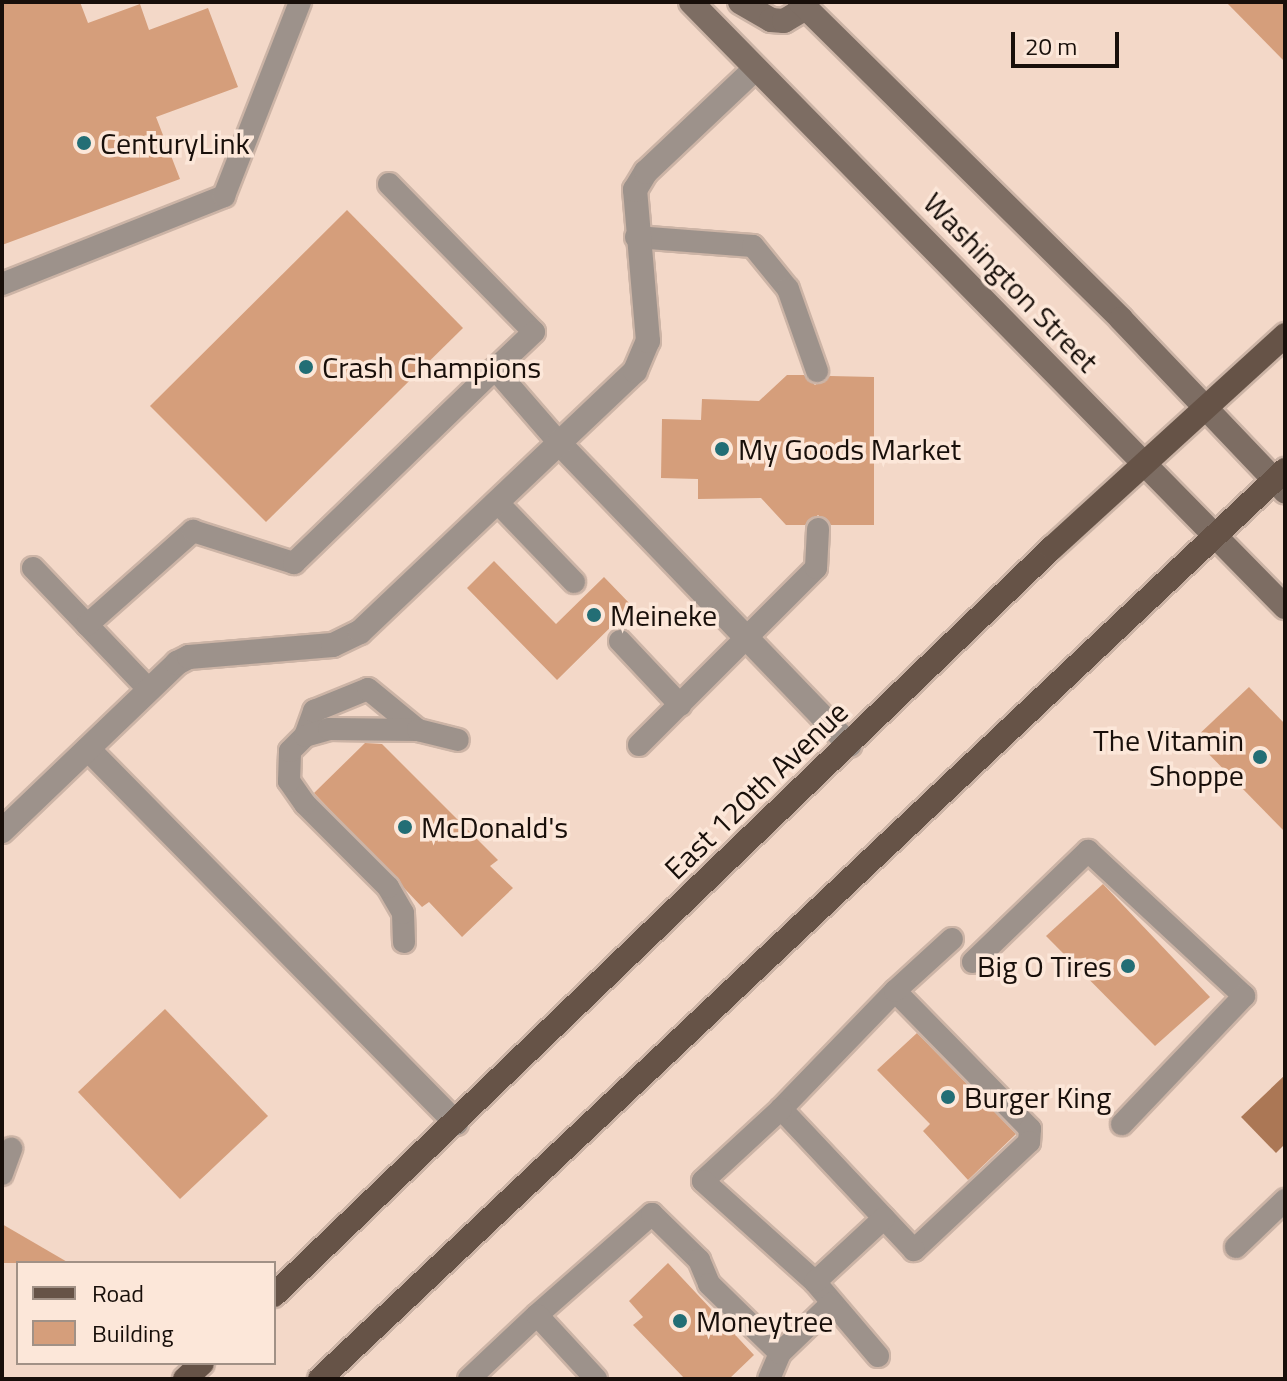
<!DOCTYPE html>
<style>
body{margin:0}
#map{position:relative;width:1287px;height:1381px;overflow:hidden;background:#f3d8c8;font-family:"Titillium Web",sans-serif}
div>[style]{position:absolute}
.water>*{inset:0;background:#ab7755}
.building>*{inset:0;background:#d59e7b}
.roads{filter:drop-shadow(2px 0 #ccb4a6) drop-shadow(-2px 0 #ccb4a6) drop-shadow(0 2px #ccb4a6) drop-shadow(0 -2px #ccb4a6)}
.lane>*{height:22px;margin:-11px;padding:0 11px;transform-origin:11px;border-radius:11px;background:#9d928b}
.street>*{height:24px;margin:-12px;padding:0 12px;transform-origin:12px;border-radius:12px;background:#9d928b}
.secondary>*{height:24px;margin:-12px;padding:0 12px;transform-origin:12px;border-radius:12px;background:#7d6d63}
.primary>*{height:24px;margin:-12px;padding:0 12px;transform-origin:12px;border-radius:12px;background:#665347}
.dots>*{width:22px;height:22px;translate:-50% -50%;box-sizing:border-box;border:4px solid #fce7d9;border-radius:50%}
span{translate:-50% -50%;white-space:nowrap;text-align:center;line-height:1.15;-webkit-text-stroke:7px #fce7d9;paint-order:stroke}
.poi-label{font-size:30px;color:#180f0a}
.left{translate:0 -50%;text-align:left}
.right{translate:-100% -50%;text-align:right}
.street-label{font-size:30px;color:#180f0a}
.frame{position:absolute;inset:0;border:4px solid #180f0a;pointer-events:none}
.legend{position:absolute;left:16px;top:1261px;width:260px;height:104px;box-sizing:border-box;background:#fce7d9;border:2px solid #a19186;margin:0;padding:10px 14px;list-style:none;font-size:24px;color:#180f0a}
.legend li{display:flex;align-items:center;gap:16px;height:40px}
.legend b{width:40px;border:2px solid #a19186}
.scale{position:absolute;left:1011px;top:32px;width:108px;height:36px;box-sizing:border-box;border:4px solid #180f0a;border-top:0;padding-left:10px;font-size:24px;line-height:28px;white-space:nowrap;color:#180f0a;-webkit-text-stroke:6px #fce7d9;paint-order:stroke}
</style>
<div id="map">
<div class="water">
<div style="clip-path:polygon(1285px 1075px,1285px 1144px,1276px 1153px,1241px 1117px)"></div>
</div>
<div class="building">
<div style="clip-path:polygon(2px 2px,80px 2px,88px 23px,140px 4px,149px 30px,208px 8px,238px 87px,156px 117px,180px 179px,2px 245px)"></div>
<div style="clip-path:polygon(1226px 2px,1285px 2px,1285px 62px)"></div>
<div style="clip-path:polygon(347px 210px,463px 328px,266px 522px,150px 406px)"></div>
<div style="clip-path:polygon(787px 375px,804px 375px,815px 385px,830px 376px,874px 377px,874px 525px,831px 525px,818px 515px,805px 525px,786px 525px,761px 498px,698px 499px,698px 479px,661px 478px,662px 419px,701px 420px,702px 399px,759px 401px)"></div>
<div style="clip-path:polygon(494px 561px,556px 624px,604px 577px,632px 606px,557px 680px,467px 588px)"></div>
<div style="clip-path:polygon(1249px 687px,1285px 724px,1285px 832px,1194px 739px)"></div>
<div style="clip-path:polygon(365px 743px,382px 744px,498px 860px,490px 866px,513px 888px,462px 937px,429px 902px,422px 907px,314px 793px)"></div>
<div style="clip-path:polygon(1103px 884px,1210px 997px,1155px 1046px,1046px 936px)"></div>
<div style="clip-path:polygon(165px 1009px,268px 1116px,180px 1199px,78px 1092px)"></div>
<div style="clip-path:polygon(917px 1033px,1016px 1134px,968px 1180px,923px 1131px,930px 1124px,877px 1070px)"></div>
<div style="clip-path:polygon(2px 1224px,69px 1263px,2px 1263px)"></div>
<div style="clip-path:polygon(668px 1263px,754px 1355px,729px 1379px,685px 1379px,633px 1325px,643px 1317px,629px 1301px)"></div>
</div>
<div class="roads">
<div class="lane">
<div style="left:389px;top:184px;width:207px;rotate:45.6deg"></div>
<div style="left:534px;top:332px;width:54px;rotate:136.5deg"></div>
<div style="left:636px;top:237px;width:117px;rotate:4.4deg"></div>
<div style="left:753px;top:246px;width:55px;rotate:50.9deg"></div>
<div style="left:788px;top:289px;width:87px;rotate:70.5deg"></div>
<div style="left:2px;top:284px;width:239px;rotate:-21.6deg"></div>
<div style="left:224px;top:196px;width:208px;rotate:-68.6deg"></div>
<div style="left:497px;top:502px;width:111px;rotate:46.1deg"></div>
<div style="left:33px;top:568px;width:168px;rotate:46.4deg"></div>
<div style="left:87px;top:625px;width:142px;rotate:-41.6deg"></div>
<div style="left:193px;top:531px;width:106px;rotate:17.6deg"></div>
<div style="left:294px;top:563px;width:279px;rotate:-44deg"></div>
<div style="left:495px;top:369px;width:98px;rotate:49.1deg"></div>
<div style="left:620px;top:641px;width:88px;rotate:46.8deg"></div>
<div style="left:305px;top:736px;width:27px;rotate:-70deg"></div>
<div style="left:314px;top:711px;width:58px;rotate:-22.2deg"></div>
<div style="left:368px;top:689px;width:65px;rotate:39.4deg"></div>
<div style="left:639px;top:745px;width:250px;rotate:-45deg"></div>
<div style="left:816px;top:568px;width:39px;rotate:-87deg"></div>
<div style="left:404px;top:942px;width:29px;rotate:-92deg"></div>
<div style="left:403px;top:913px;width:30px;rotate:-120deg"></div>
<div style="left:388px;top:887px;width:117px;rotate:-135deg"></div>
<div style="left:305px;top:804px;width:28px;rotate:-125deg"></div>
<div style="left:289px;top:781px;width:30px;rotate:-88deg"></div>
<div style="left:290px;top:751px;width:21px;rotate:-45deg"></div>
<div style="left:305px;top:736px;width:25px;rotate:-16deg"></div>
<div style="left:329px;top:729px;width:89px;rotate:0.6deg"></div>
<div style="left:418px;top:730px;width:41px;rotate:14deg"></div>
<div style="left:973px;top:962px;width:160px;rotate:-44deg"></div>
<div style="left:1088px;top:851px;width:213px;rotate:42.9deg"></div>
<div style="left:1244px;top:996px;width:177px;rotate:133.6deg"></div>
<div style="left:895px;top:991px;width:193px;rotate:45.6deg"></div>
<div style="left:1030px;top:1129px;width:13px;rotate:94deg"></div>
<div style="left:1029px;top:1142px;width:158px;rotate:136.8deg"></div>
<div style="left:914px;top:1250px;width:194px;rotate:-133.3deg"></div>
<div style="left:781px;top:1109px;width:164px;rotate:-46deg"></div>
<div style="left:895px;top:991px;width:77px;rotate:-42.4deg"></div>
<div style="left:781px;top:1109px;width:106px;rotate:137.3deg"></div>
<div style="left:703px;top:1181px;width:151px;rotate:42deg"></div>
<div style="left:2px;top:1174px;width:27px;rotate:-70deg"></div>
<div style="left:1236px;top:1247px;width:68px;rotate:-43.8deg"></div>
<div style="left:537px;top:1315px;width:153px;rotate:-41.3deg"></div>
<div style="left:652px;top:1214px;width:66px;rotate:44.4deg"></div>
<div style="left:699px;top:1260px;width:26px;rotate:67deg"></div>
<div style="left:709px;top:1284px;width:99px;rotate:44.2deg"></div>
<div style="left:878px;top:1356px;width:97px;rotate:-130.4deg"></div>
<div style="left:815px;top:1282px;width:94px;rotate:-42.8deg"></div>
<div style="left:469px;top:1379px;width:93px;rotate:-43.3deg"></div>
<div style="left:537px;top:1315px;width:87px;rotate:47.3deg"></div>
<div style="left:769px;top:1379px;width:28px;rotate:-67deg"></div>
<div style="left:780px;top:1353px;width:72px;rotate:-43.9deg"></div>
</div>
<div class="street">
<div style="left:559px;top:443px;width:419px;rotate:46.1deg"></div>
<div style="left:88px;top:749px;width:525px;rotate:45.46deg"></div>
<div style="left:2px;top:831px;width:243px;rotate:-43.8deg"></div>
<div style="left:177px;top:663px;width:13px;rotate:-27deg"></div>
<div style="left:189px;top:657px;width:144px;rotate:-4.8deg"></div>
<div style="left:333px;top:645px;width:30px;rotate:-26deg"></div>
<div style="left:360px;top:632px;width:379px;rotate:-43.5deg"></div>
<div style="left:635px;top:371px;width:33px;rotate:-67deg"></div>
<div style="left:648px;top:341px;width:152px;rotate:-94.9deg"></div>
<div style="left:635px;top:190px;width:21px;rotate:-59deg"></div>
<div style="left:646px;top:172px;width:151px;rotate:-43.4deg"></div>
</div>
<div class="secondary">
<div style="left:691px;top:2px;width:848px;rotate:45.53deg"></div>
<div style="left:740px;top:2px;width:36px;rotate:30deg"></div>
<div style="left:771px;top:20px;width:13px;rotate:4deg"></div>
<div style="left:784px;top:21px;width:26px;rotate:-31deg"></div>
<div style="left:800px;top:2px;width:451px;rotate:44.6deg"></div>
<div style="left:1121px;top:319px;width:238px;rotate:46.4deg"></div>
</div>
<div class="primary">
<div style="left:274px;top:1295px;width:1079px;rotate:-43.84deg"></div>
<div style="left:1052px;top:548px;width:316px;rotate:-42.4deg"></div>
<div style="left:185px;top:1379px;width:23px;rotate:-43deg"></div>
<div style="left:320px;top:1379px;width:1326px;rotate:-43.29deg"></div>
</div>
</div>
<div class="dots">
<div style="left:84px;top:143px;background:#236e75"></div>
<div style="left:306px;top:367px;background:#236e75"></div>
<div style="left:722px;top:449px;background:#236e75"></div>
<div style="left:594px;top:615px;background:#236e75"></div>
<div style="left:1260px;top:757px;background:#236e75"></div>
<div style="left:405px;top:827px;background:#236e75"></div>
<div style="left:1128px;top:966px;background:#236e75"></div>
<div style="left:948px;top:1097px;background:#236e75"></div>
<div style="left:680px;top:1321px;background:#236e75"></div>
</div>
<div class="poi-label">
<span class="left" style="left:100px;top:143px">CenturyLink</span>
<span class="left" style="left:322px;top:367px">Crash Champions</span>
<span class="left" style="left:738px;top:449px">My Goods Market</span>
<span class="left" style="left:610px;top:615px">Meineke</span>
<span class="right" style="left:1244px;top:757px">The Vitamin<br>Shoppe</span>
<span class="left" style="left:421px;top:827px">McDonald's</span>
<span class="right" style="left:1112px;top:966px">Big O Tires</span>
<span class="left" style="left:964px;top:1097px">Burger King</span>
<span class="left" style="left:696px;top:1321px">Moneytree</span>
</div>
<div class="street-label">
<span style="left:1011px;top:282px;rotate:46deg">Washington Street</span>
<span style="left:756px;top:790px;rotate:-44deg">East 120th Avenue</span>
</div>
<div class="frame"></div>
<ul class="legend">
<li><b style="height:10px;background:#665347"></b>Road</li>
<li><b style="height:22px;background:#d59e7b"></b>Building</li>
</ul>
<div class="scale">20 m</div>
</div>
